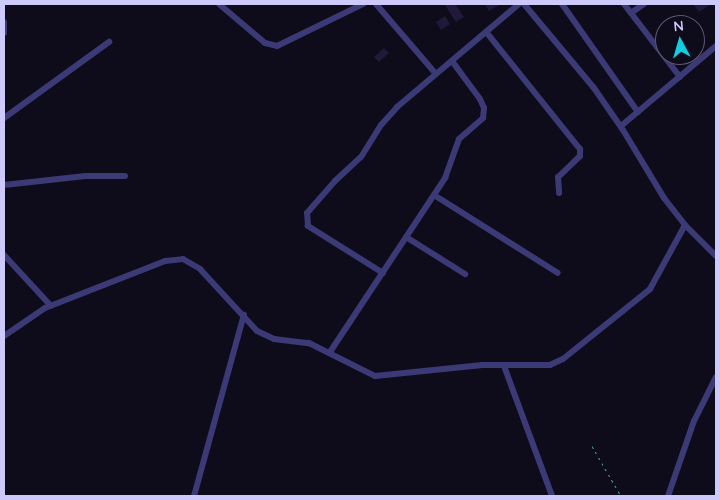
<!DOCTYPE html>
<style>
body{margin:0}
#map{position:relative;width:720px;height:500px;overflow:hidden;background:#0e0c1a;font-family:Quicksand,sans-serif}
div>[style]{position:absolute}
.building>*{inset:0;background:#20193a}
.path>*{height:1px;margin-top:-0.5px;transform-origin:0;background:repeating-linear-gradient(90deg,#34a39c 0 2.5px,transparent 0 6.5px)}
.minor>*{height:6px;margin:-3px;padding:0 3px;transform-origin:3px;border-radius:3px;background:#3c3a76}
span{translate:-50% -50%;white-space:nowrap;text-align:center;line-height:1.15;-webkit-text-stroke:4.5px #0e0c1a;paint-order:stroke}
.frame{position:absolute;inset:0;border:5px solid #cec9fb;pointer-events:none}
.north{position:absolute;left:655px;top:15px;width:50px;height:50px;box-sizing:border-box;background:#0e0c1a;border:1px solid #5b5874;border-radius:50%;rotate:354deg;font-size:14px;font-weight:700;line-height:20px;text-align:center;color:#cec9fb}
.north::after{content:'';display:block;margin:auto;width:18px;height:22px;background:#10cde0;clip-path:polygon(50% 0,100% 100%,50% 72%,0 100%)}
</style>
<div id="map">
<div class="building">
<div style="clip-path:polygon(455px 4px,464px 17px,456px 22px,445px 5px)"></div>
<div style="clip-path:polygon(488px 4px,500px 4px,489px 11px,486px 6px)"></div>
<div style="clip-path:polygon(693px 4px,711px 4px,699px 12px)"></div>
<div style="clip-path:polygon(445px 16px,450px 24px,441px 30px,436px 22px)"></div>
<div style="clip-path:polygon(384px 48px,389px 53px,379px 62px,374px 57px)"></div>
</div>
<div class="path">
<div style="left:592px;top:446px;width:58px;rotate:59.9deg"></div>
</div>
<div class="minor">
<div style="left:219px;top:4px;width:60px;rotate:40.3deg"></div>
<div style="left:265px;top:43px;width:12px;rotate:14deg"></div>
<div style="left:277px;top:46px;width:96px;rotate:-26deg"></div>
<div style="left:376px;top:4px;width:92px;rotate:49.4deg"></div>
<div style="left:524px;top:4px;width:109px;rotate:50.2deg"></div>
<div style="left:594px;top:88px;width:51px;rotate:55.4deg"></div>
<div style="left:623px;top:130px;width:79px;rotate:58.9deg"></div>
<div style="left:664px;top:198px;width:33px;rotate:52deg"></div>
<div style="left:684px;top:224px;width:45px;rotate:45deg"></div>
<div style="left:562px;top:4px;width:132px;rotate:54.9deg"></div>
<div style="left:624px;top:4px;width:92px;rotate:52.5deg"></div>
<div style="left:631px;top:13px;width:16px;rotate:-35deg"></div>
<div style="left:4px;top:22px;width:11px;rotate:90deg"></div>
<div style="left:487px;top:33px;width:149px;rotate:51.3deg"></div>
<div style="left:580px;top:149px;width:7px;rotate:90deg"></div>
<div style="left:580px;top:156px;width:30px;rotate:136deg"></div>
<div style="left:558px;top:177px;width:16px;rotate:86deg"></div>
<div style="left:4px;top:118px;width:130px;rotate:-35.9deg"></div>
<div style="left:621px;top:126px;width:124px;rotate:-40.1deg"></div>
<div style="left:4px;top:185px;width:82px;rotate:-6.3deg"></div>
<div style="left:86px;top:176px;width:39px"></div>
<div style="left:434px;top:195px;width:146px;rotate:32.2deg"></div>
<div style="left:406px;top:237px;width:70px;rotate:32.1deg"></div>
<div style="left:4px;top:255px;width:69px;rotate:47.3deg"></div>
<div style="left:383px;top:273px;width:89px;rotate:-147.9deg"></div>
<div style="left:308px;top:226px;width:13px;rotate:-94deg"></div>
<div style="left:307px;top:213px;width:43px;rotate:-48.8deg"></div>
<div style="left:335px;top:181px;width:35px;rotate:-43deg"></div>
<div style="left:361px;top:157px;width:38px;rotate:-58deg"></div>
<div style="left:381px;top:125px;width:24px;rotate:-48deg"></div>
<div style="left:397px;top:107px;width:160px;rotate:-40.2deg"></div>
<div style="left:4px;top:336px;width:50px;rotate:-34.3deg"></div>
<div style="left:45px;top:308px;width:129px;rotate:-21.4deg"></div>
<div style="left:165px;top:261px;width:18px;rotate:-6deg"></div>
<div style="left:183px;top:259px;width:20px;rotate:30deg"></div>
<div style="left:200px;top:269px;width:84px;rotate:47.4deg"></div>
<div style="left:257px;top:331px;width:19px;rotate:25deg"></div>
<div style="left:274px;top:339px;width:35px;rotate:7deg"></div>
<div style="left:309px;top:343px;width:74px;rotate:26.6deg"></div>
<div style="left:375px;top:376px;width:108px;rotate:-5.9deg"></div>
<div style="left:482px;top:365px;width:68px"></div>
<div style="left:550px;top:365px;width:14px;rotate:-25deg"></div>
<div style="left:563px;top:359px;width:112px;rotate:-38.8deg"></div>
<div style="left:650px;top:289px;width:73px;rotate:-61.3deg"></div>
<div style="left:330px;top:352px;width:209px;rotate:-56.5deg"></div>
<div style="left:445px;top:178px;width:41px;rotate:-70.3deg"></div>
<div style="left:459px;top:139px;width:32px;rotate:-41deg"></div>
<div style="left:483px;top:118px;width:10px;rotate:-84deg"></div>
<div style="left:484px;top:108px;width:10px;rotate:-114deg"></div>
<div style="left:480px;top:99px;width:47px;rotate:-126.4deg"></div>
<div style="left:504px;top:366px;width:139px;rotate:69.7deg"></div>
<div style="left:194px;top:496px;width:188px;rotate:-74.6deg"></div>
<div style="left:668px;top:496px;width:79px;rotate:-70.9deg"></div>
<div style="left:694px;top:421px;width:49px;rotate:-63.4deg"></div>
</div>
<div class="frame"></div>
<div class="north">N</div>
</div>
